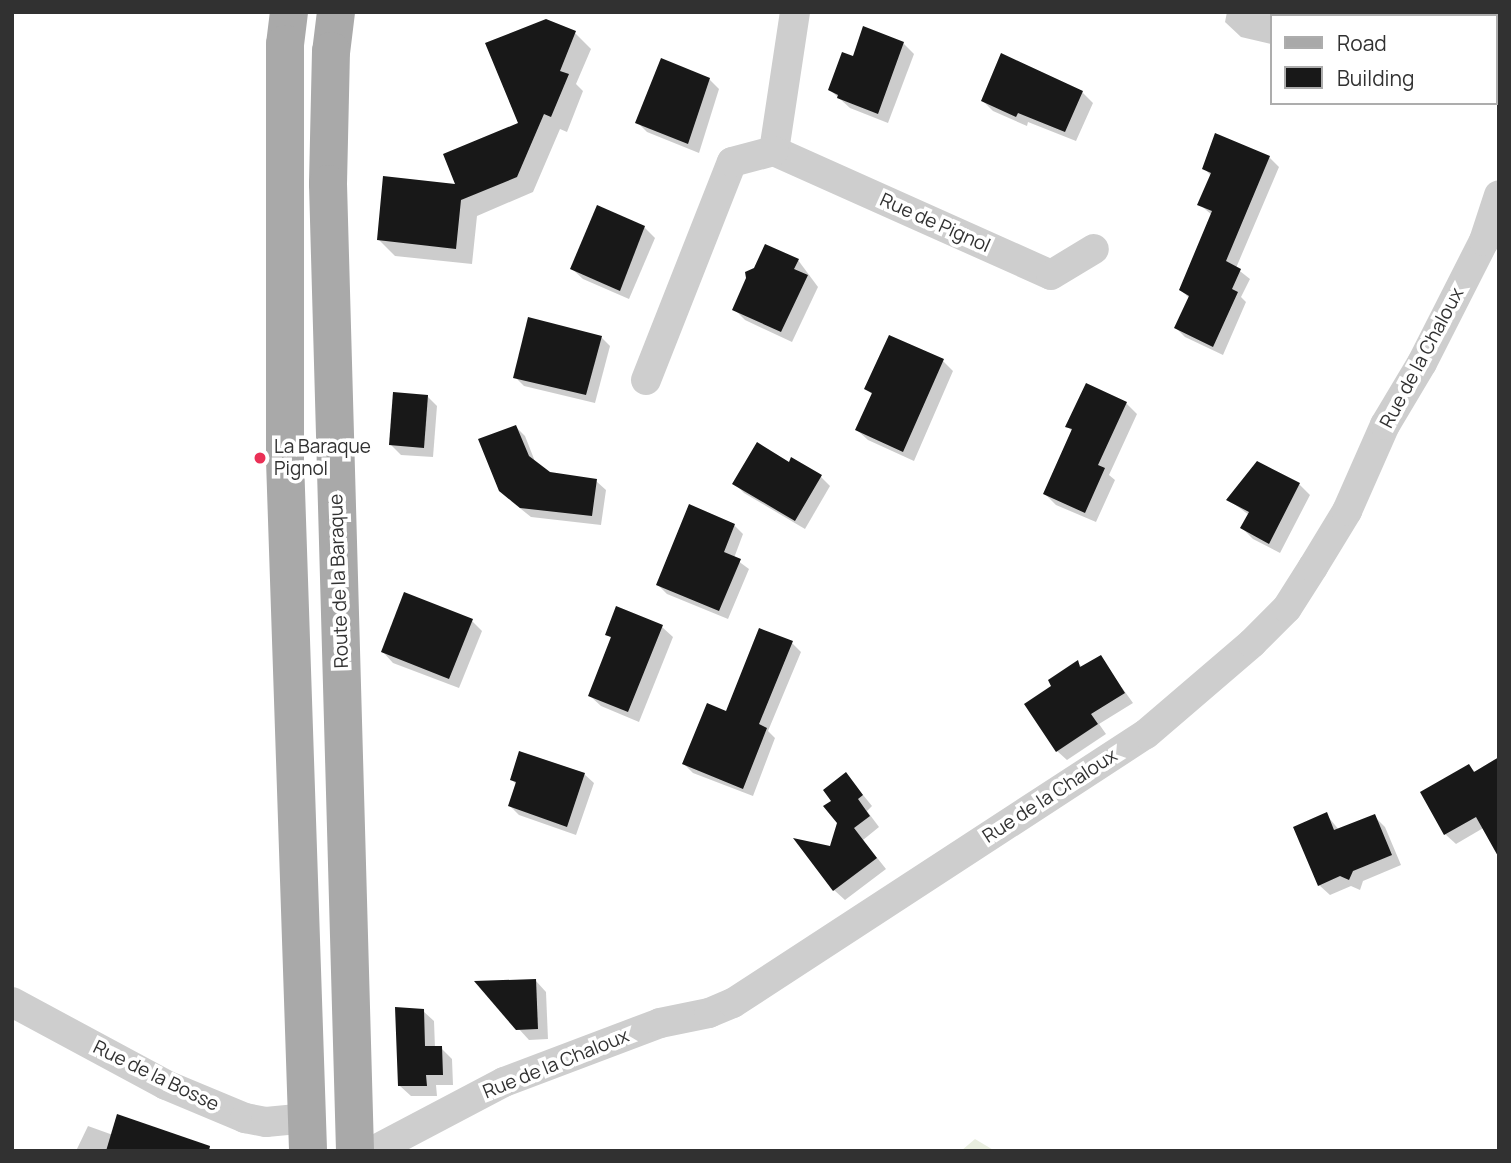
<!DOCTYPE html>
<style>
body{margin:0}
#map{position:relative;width:1511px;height:1163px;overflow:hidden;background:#fff;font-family:Manrope,sans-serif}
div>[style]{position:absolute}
.green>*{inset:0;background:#e9eedf}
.shadow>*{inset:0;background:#0003}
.building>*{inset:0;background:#181818}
.minor>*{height:30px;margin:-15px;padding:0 15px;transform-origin:15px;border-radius:15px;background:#cecece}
.primary>*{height:38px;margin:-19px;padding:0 19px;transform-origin:19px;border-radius:19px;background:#a9a9a9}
.dots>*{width:19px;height:19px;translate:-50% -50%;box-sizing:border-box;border:4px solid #fff;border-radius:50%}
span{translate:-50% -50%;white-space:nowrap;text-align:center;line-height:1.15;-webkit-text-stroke:7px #fff;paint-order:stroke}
.street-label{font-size:19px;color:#313131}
.poi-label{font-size:19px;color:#313131}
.left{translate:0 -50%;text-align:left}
.frame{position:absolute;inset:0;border:14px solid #313131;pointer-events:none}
.legend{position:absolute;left:1270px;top:14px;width:228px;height:91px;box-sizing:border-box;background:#fff;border:2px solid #adadad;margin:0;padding:9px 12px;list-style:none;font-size:21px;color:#313131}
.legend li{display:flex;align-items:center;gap:14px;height:35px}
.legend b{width:35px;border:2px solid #adadad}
</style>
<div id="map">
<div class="green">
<div style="clip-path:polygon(975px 1139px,995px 1151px,961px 1151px)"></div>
</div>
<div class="shadow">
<div style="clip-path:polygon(1227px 12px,1326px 12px,1322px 16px,1271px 16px,1271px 44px,1241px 37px,1225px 22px)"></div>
<div style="clip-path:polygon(575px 33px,591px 49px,576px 84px,583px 91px,567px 132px,560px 129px,533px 192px,477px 216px,472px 264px,395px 256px,379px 240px,458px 186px,520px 124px)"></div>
<div style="clip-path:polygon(903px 43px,914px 54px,888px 123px,850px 108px,830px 90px,854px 58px)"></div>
<div style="clip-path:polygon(709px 79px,719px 89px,699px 153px,647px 132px,637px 122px)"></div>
<div style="clip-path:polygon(1082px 92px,1093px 103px,1076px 141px,1028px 122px,1027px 126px,993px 111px,983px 101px)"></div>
<div style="clip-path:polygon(1216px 136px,1269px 157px,1279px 167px,1236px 268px,1250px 279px,1241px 297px,1246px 302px,1223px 355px,1185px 337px,1176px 328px,1189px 298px,1181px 290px,1212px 215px,1199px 204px,1211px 176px,1204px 168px)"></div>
<div style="clip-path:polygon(644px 227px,655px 238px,629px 299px,583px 279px,572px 269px)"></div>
<div style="clip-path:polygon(798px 260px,818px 287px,792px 342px,745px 320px,734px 309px)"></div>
<div style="clip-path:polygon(601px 337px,610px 346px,595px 403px,524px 386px,515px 377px)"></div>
<div style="clip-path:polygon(943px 361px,953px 371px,914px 461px,868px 440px,857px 430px,873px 395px,866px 389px)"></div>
<div style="clip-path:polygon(427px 396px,437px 406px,433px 457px,401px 455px,391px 445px)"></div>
<div style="clip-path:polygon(1126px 403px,1137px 414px,1109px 475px,1115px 480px,1096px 522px,1056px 505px,1045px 494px,1073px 432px,1068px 427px)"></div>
<div style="clip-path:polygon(516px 427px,525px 436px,536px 464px,550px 474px,596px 481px,606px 490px,601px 525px,531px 517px,511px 501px)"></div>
<div style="clip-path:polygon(821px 477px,830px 486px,805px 529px,744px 493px,734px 483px)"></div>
<div style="clip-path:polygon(1299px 484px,1310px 495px,1280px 553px,1253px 539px,1242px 528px,1249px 515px,1229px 500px)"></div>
<div style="clip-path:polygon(734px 525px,743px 534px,734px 558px,749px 569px,728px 619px,667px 594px,658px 585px)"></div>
<div style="clip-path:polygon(472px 621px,482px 631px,459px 688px,393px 663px,383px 652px)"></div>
<div style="clip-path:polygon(662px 627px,673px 637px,639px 722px,601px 706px,590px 696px,612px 639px,607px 634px)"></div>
<div style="clip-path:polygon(792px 643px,801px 652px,768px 731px,775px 738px,753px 796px,693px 773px,684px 764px)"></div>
<div style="clip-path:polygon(1100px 657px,1133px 703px,1099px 724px,1106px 734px,1067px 760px,1057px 751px,1054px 687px,1078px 663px,1083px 668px)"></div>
<div style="clip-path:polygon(1469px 766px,1476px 773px,1485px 827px,1456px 844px,1445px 834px)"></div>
<div style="clip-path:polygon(584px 774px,594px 783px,576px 835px,519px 815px,510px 806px,517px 785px,512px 780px)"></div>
<div style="clip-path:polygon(846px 774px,872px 806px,867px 811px,879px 827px,863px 840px,886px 869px,845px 900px,834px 890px,831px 848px,839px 822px,833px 801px)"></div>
<div style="clip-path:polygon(1326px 814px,1339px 830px,1374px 816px,1385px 827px,1401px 865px,1363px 881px,1360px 890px,1351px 886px,1330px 895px,1319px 885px)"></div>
<div style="clip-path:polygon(536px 981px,546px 992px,548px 1039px,529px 1040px,518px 1028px)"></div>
<div style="clip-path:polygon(423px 1011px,434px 1021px,435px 1048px,441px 1048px,452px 1059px,453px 1085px,436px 1085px,437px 1096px,411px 1096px,400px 1086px)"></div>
<div style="clip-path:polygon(88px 1126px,113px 1135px,166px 1151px,76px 1151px)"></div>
</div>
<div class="building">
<div style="clip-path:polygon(546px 19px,576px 31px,560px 71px,569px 74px,551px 117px,544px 114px,517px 177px,461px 200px,456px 249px,377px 240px,383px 176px,455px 184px,443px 154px,518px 123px,485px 43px)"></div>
<div style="clip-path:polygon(863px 26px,904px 42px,878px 114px,837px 98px,838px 95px,828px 90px,842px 52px,853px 56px)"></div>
<div style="clip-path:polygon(1001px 53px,1083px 91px,1065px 132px,1018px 113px,1016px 117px,981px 101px)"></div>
<div style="clip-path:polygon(661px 58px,710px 78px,688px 144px,635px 123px)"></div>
<div style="clip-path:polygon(1215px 133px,1270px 156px,1226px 261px,1241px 269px,1232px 289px,1238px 292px,1213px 347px,1174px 328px,1189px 296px,1179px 290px,1212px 211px,1197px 205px,1211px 173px,1202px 169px)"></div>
<div style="clip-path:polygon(597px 205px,645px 226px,620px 291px,570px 269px)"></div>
<div style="clip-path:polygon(765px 244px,799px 259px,794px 269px,808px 275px,781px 332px,732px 310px,746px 278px,745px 272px,754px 268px)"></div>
<div style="clip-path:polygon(528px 317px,602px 336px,586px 395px,513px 378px)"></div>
<div style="clip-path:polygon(889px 335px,944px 359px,903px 452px,855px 430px,872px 393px,864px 389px)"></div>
<div style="clip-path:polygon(1086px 383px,1127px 402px,1098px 465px,1105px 468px,1085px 513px,1043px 494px,1072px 429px,1065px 427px)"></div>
<div style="clip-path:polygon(393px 392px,428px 395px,424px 448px,389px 445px)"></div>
<div style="clip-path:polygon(516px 425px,529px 456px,550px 472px,597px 479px,592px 516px,520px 508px,499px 491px,478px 439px)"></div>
<div style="clip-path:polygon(757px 442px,789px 462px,791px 457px,822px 475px,795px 521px,732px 484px)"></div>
<div style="clip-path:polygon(1257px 461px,1300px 483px,1269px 544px,1240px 528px,1249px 512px,1226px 500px)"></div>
<div style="clip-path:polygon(689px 504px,735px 524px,724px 552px,741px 559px,719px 611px,656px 585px)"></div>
<div style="clip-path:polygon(404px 592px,473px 619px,449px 679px,381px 652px)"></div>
<div style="clip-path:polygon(616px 606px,663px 625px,628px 712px,588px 696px,611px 637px,605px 635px)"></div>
<div style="clip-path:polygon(759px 628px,793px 641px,759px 724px,767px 728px,743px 789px,682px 764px,707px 703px,726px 711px)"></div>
<div style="clip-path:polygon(1101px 655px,1125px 693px,1091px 714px,1098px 724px,1056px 752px,1024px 704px,1051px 686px,1048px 680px,1078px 660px,1080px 667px)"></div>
<div style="clip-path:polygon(519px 751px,585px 773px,567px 827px,508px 806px,516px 782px,510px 780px)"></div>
<div style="clip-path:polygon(1499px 757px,1499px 858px,1476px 817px,1444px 835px,1420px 792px,1469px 764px,1474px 772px)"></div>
<div style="clip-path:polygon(846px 772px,863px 795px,858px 799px,870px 816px,854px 828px,877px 858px,833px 891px,793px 838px,830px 846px,837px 823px,823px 806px,831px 801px,823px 790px)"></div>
<div style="clip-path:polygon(1327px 812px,1334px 830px,1375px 814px,1392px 855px,1353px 871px,1349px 880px,1340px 876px,1318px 886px,1293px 827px)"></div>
<div style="clip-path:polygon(536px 979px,538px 1029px,516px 1030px,474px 981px)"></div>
<div style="clip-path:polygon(395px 1007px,424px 1009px,425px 1046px,442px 1046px,443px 1075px,426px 1075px,427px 1086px,398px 1086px)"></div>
<div style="clip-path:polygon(117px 1114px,210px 1146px,209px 1151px,106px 1151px)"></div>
</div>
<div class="minor">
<div style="left:795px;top:12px;width:141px;rotate:98.6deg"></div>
<div style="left:774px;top:151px;width:303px;rotate:24.1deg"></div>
<div style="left:1051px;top:275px;width:50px;rotate:-31.2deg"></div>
<div style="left:646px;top:380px;width:234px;rotate:-68.5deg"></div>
<div style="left:732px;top:162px;width:43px;rotate:-14.7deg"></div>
<div style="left:12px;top:1002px;width:175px;rotate:28.3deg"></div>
<div style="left:166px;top:1085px;width:86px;rotate:22.7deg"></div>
<div style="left:245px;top:1118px;width:21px;rotate:11deg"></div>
<div style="left:266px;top:1122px;width:42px;rotate:-5.4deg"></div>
<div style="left:373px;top:1151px;width:148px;rotate:-27.8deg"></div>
<div style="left:504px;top:1082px;width:167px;rotate:-20.7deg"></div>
<div style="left:660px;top:1023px;width:50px;rotate:-11.5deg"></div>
<div style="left:709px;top:1013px;width:26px;rotate:-23deg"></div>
<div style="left:733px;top:1003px;width:493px;rotate:-33.1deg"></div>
<div style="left:1146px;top:734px;width:140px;rotate:-40.6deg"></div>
<div style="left:1252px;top:643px;width:49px;rotate:-45deg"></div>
<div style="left:1287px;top:608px;width:49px;rotate:-57.6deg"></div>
<div style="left:1313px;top:567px;width:66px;rotate:-58.7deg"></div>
<div style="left:1347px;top:511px;width:94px;rotate:-66.2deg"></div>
<div style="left:1385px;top:425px;width:72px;rotate:-59.2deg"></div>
<div style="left:1422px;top:363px;width:137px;rotate:-63.1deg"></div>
<div style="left:1484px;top:241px;width:48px;rotate:-71.9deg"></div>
</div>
<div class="primary">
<div style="left:289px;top:12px;width:32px;rotate:97deg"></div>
<div style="left:285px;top:44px;width:416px;rotate:90deg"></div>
<div style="left:285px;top:460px;width:691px;rotate:88.09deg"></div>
<div style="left:336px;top:12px;width:39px;rotate:97deg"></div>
<div style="left:331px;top:51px;width:133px;rotate:91.3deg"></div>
<div style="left:328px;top:184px;width:967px;rotate:88.4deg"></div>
</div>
<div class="dots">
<div style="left:260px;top:458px;background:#ea3056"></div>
</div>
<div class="street-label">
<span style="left:935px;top:223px;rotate:24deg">Rue de Pignol</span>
<span style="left:1422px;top:358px;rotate:-62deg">Rue de la Chaloux</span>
<span style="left:339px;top:581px;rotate:-92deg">Route de la Baraque</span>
<span style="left:1050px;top:796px;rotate:-33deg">Rue de la Chaloux</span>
<span style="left:556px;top:1064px;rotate:-22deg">Rue de la Chaloux</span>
<span style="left:156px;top:1076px;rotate:26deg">Rue de la Bosse</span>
</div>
<div class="poi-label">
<span class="left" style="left:274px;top:458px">La Baraque<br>Pignol</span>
</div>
<div class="frame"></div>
<ul class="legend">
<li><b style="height:9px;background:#a9a9a9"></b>Road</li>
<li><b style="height:19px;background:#181818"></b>Building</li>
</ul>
</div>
